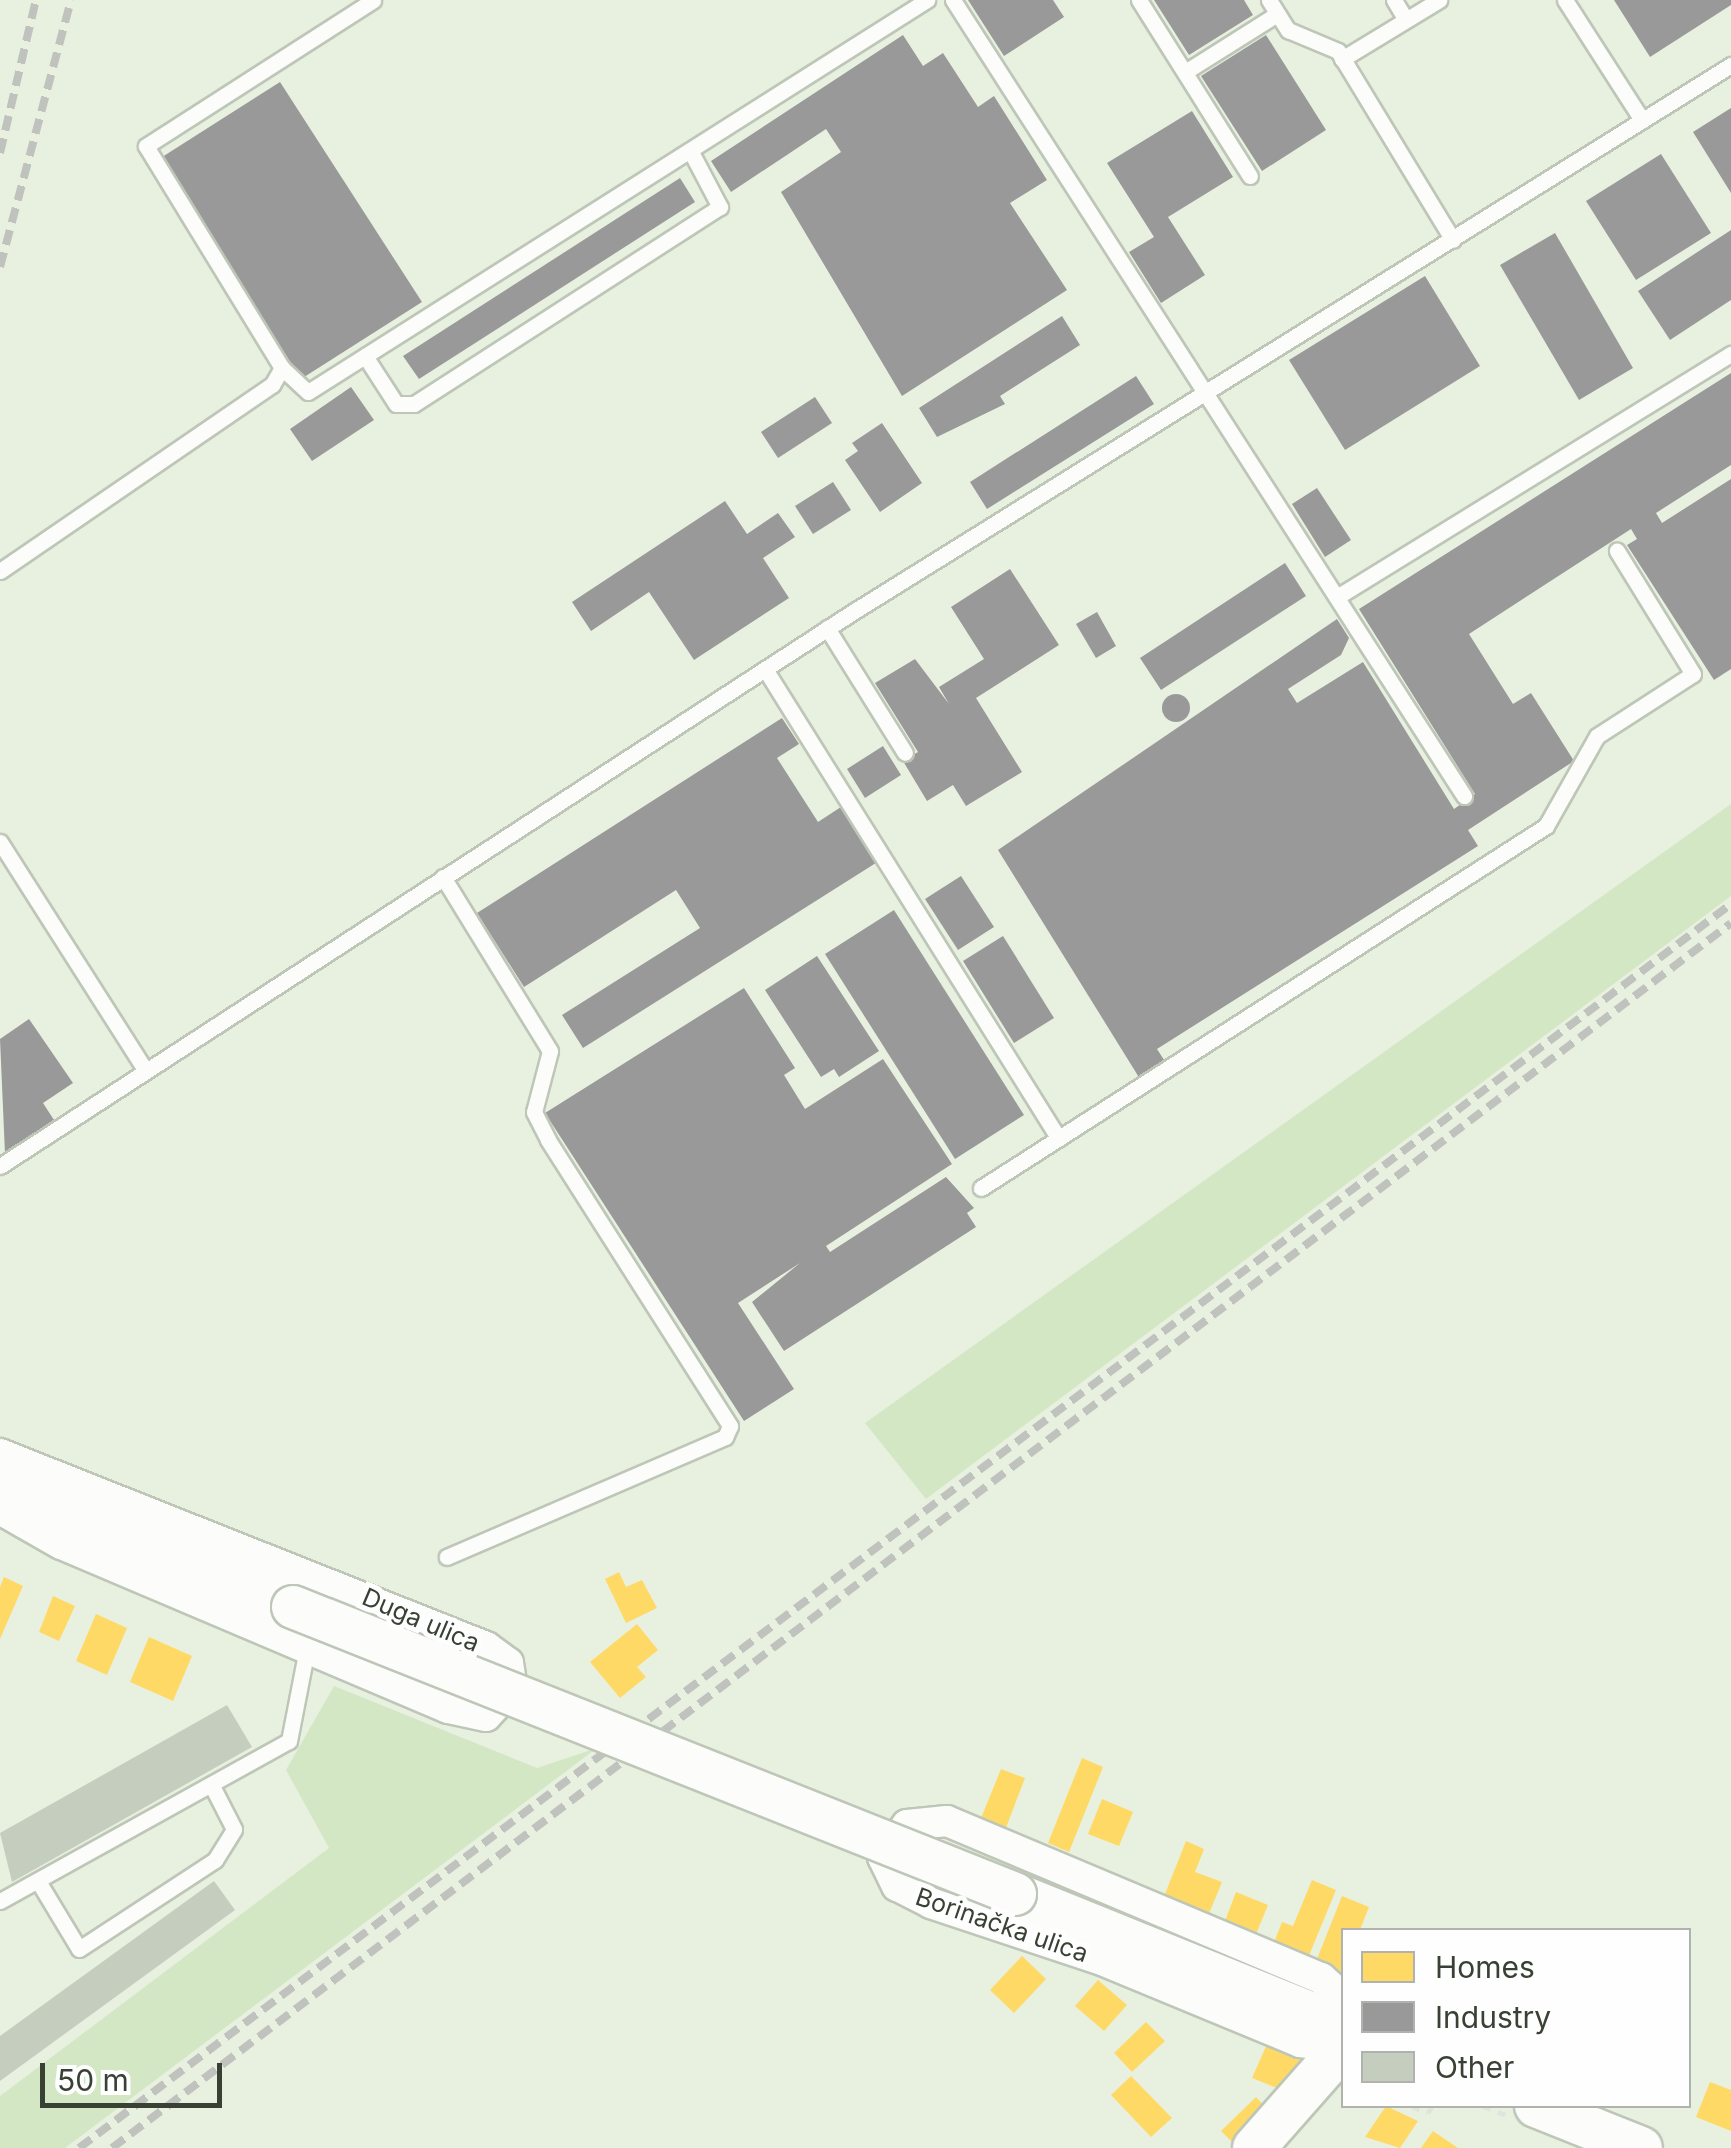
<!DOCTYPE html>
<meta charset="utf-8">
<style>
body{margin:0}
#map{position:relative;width:1731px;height:2148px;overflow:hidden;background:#e8f1e0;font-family:Inter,sans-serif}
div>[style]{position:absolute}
.green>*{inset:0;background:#d4e7c4}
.homes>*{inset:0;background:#ffd966}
.industry>*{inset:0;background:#999}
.round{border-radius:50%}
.building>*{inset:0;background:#c5cdbf}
.path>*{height:5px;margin-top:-2.5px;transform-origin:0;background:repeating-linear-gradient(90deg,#e1e4de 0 8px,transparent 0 16px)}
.roads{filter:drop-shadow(2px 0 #bec6b8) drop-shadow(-2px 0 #bec6b8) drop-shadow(0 2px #bec6b8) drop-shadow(0 -2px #bec6b8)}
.lane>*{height:15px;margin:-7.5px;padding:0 7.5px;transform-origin:7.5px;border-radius:7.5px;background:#fcfdfa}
.street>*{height:30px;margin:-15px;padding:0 15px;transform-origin:15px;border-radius:15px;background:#fcfdfa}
.secondary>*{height:42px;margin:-21px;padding:0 21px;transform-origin:21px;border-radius:21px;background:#fcfdfa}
.rail>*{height:8px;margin-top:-4px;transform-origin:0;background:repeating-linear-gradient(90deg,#c0c2be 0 15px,transparent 0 23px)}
.bridges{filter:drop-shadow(2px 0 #bec6b8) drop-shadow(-2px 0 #bec6b8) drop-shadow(0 2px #bec6b8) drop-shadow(0 -2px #bec6b8)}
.secondary-bridge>*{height:42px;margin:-21px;padding:0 21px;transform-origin:21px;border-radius:21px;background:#fcfdfa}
span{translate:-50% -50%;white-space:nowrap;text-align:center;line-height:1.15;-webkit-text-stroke:10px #fefefe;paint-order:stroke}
.street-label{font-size:25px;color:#394034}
.legend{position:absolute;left:1341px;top:1928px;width:350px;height:180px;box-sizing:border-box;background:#fefefe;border:2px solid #afb2ad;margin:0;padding:12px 18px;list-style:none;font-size:30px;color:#394034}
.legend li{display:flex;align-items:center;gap:20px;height:50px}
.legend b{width:50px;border:2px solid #afb2ad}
.scale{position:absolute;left:40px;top:2063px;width:182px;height:45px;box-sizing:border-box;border:5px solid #394034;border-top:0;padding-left:12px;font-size:30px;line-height:35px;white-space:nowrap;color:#394034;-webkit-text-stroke:8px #fefefe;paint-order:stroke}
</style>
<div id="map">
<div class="green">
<div style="clip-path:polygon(1731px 804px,1731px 896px,926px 1499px,865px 1423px)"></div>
<div style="clip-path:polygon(334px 1686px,537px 1768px,597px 1748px,65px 2148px,0 2148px,0 2096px,329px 1848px,286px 1770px)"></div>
</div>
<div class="homes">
<div style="clip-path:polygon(619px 1572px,626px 1587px,642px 1580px,657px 1608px,626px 1623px,605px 1579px)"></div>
<div style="clip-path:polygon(4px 1577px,23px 1586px,0 1639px,0 1587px)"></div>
<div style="clip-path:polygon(53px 1596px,75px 1606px,59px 1641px,39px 1632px)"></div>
<div style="clip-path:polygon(96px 1614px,127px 1628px,107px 1675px,76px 1661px)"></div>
<div style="clip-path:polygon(637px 1624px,658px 1650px,637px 1667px,646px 1677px,620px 1698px,590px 1662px)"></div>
<div style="clip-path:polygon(149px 1637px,192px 1656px,173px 1701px,130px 1682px)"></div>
<div style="clip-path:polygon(1082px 1758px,1103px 1767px,1069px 1852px,1048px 1843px)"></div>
<div style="clip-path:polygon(1001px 1769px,1025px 1778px,1004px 1833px,979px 1823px)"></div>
<div style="clip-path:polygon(1102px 1799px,1133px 1812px,1119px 1846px,1088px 1834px)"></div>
<div style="clip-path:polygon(1186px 1841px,1204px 1849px,1195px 1872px,1222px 1882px,1208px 1916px,1163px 1899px)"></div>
<div style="clip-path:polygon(1312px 1880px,1336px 1890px,1308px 1958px,1273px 1945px,1282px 1922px,1293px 1926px)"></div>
<div style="clip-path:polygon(1236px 1892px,1268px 1905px,1254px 1939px,1223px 1926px)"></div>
<div style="clip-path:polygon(1342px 1896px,1369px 1907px,1360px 1930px,1344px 1930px,1342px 1975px,1315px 1964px)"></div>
<div style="clip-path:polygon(1022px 1956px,1046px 1979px,1014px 2013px,990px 1990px)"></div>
<div style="clip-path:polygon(1098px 1980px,1127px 2005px,1104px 2031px,1075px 2006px)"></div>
<div style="clip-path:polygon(1146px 2022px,1165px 2041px,1132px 2072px,1114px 2053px)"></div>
<div style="clip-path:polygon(1267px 2044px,1302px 2058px,1287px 2092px,1252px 2078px)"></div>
<div style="clip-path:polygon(1131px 2076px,1172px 2118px,1151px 2137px,1111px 2095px)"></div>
<div style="clip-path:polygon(1710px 2082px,1731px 2090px,1731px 2131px,1696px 2117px)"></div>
<div style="clip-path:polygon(1256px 2097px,1270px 2112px,1235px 2145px,1221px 2131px)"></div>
<div style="clip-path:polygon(1386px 2106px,1418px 2121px,1400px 2148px,1365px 2137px)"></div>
<div style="clip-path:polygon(1433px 2131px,1458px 2148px,1421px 2148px)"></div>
</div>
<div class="industry">
<div style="clip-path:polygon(968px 0,1053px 0,1064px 17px,1004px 56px)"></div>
<div style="clip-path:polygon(1154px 0,1244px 0,1253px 15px,1189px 55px)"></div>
<div style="clip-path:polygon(1614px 0,1731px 0,1731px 5px,1650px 57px)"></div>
<div style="clip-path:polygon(903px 35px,923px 66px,943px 53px,978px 107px,994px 96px,1047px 180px,1010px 203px,1067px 290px,902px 396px,781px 192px,841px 152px,826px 129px,731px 192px,711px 161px)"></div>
<div style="clip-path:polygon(1266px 35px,1326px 130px,1262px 171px,1201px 76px)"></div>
<div style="clip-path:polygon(280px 82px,422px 302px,301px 379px,159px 159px)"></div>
<div style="clip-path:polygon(1731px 108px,1731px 193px,1693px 132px)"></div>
<div style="clip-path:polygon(1192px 111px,1233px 177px,1168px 217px,1205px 275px,1161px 303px,1129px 252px,1154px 237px,1107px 163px)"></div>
<div style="clip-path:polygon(1661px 154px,1711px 233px,1636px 280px,1586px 201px)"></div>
<div style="clip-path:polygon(680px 178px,695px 202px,419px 379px,403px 356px)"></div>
<div style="clip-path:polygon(1731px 230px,1731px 300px,1670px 340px,1638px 291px)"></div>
<div style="clip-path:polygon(1555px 233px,1633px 368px,1579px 400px,1500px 265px)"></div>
<div style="clip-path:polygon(1425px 276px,1480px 366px,1345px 450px,1289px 360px)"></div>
<div style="clip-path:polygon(1062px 316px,1080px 345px,1000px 396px,1005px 404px,937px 437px,919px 408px)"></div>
<div style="clip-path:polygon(1731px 373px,1731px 465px,1656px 513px,1662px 523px,1731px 479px,1731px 669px,1714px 680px,1627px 545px,1637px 539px,1631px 529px,1469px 634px,1513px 704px,1531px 693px,1574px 761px,1468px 830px,1478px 846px,1157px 1049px,1166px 1063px,1140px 1079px,998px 850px,1337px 619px,1349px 638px,1341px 655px,1288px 689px,1297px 703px,1363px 662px,1454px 809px,1475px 794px,1359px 609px)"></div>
<div style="clip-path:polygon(1136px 376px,1154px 404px,987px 509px,970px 482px)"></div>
<div style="clip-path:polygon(351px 387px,374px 420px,312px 461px,290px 429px)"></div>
<div style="clip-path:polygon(815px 397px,832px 423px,778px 458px,761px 432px)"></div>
<div style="clip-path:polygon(882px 423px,922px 483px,880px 512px,845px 460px,858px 451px,852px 443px)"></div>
<div style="clip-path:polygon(833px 482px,851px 510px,813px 534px,795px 506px)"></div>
<div style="clip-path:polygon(1317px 488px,1351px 540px,1325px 557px,1292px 504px)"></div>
<div style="clip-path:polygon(725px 501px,747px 534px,778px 513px,795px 537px,763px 558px,789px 598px,694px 660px,649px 592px,591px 631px,572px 602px)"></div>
<div style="clip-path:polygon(1285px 563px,1306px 596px,1161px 690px,1140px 658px)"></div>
<div style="clip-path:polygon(1010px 569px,1059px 645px,976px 698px,1022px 772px,966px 806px,953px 785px,927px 801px,903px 761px,918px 752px,875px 683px,915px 659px,949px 704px,939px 687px,984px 659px,951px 607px)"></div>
<div style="clip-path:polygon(1097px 612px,1116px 646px,1096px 658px,1076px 624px)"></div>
<div class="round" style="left:1162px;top:694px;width:28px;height:28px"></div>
<div style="clip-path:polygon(782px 718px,799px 744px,777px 758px,818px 822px,844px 805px,879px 861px,583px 1048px,562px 1015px,700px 928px,676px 890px,524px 987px,477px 913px)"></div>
<div style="clip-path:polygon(883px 746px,901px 775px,865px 798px,847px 769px)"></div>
<div style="clip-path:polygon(961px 876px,994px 927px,958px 950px,925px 899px)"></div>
<div style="clip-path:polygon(894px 910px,1024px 1115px,955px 1159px,825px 954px)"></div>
<div style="clip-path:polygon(1003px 936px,1054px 1018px,1014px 1043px,963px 961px)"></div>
<div style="clip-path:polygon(817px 956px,879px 1051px,839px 1077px,834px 1069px,821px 1077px,765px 990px)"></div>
<div style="clip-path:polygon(744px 988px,795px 1068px,784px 1075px,805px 1109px,883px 1059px,952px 1164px,826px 1246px,830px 1252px,946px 1177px,974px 1208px,967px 1213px,976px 1227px,784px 1351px,752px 1302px,800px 1263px,738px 1303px,794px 1389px,744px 1421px,545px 1113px)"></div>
<div style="clip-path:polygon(29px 1019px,73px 1083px,43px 1103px,54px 1120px,5px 1154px,0 1039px)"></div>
</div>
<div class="building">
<div style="clip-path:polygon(227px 1705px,252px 1747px,12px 1882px,0 1833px)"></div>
<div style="clip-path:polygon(214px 1881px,235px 1910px,0 2081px,0 2036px)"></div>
</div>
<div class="path">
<div style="left:1412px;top:2106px;width:17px;rotate:24deg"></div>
<div style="left:1428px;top:2113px;width:8px;rotate:-60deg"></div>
<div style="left:1483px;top:2106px;width:25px;rotate:21deg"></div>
</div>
<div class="roads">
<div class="lane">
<div style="left:953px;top:0;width:946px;rotate:57.3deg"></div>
<div style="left:1139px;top:0;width:208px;rotate:57.8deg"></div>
<div style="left:1269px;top:0;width:36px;rotate:58deg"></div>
<div style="left:1288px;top:30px;width:54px;rotate:22.8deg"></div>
<div style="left:1338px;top:51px;width:221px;rotate:58.7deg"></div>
<div style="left:1394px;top:0;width:23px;rotate:59deg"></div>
<div style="left:1565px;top:0;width:143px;rotate:57.3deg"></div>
<div style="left:1342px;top:59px;width:114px;rotate:-31.3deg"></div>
<div style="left:1185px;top:72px;width:109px;rotate:-32.2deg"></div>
<div style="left:365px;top:356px;width:57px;rotate:57.1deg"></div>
<div style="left:396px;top:404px;width:18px"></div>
<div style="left:414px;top:404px;width:364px;rotate:-32.8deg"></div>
<div style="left:720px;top:207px;width:64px;rotate:-117.8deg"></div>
<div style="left:282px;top:368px;width:35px;rotate:43deg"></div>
<div style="left:308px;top:392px;width:733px;rotate:-32.35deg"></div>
<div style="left:0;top:571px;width:330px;rotate:-34.4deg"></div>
<div style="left:272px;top:385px;width:20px;rotate:-60deg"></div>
<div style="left:282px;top:368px;width:260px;rotate:-121.5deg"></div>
<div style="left:146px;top:146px;width:270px;rotate:-32.7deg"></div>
<div style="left:1337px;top:597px;width:463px;rotate:-31.7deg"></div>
<div style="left:827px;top:628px;width:147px;rotate:58deg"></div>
<div style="left:765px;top:669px;width:554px;rotate:57.97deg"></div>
<div style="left:0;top:842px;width:270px;rotate:57.5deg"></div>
<div style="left:443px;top:877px;width:204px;rotate:58.4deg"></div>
<div style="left:550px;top:1051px;width:63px;rotate:104.7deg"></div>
<div style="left:534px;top:1112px;width:31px;rotate:63deg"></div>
<div style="left:548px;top:1140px;width:339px;rotate:57.5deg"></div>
<div style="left:730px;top:1426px;width:12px;rotate:114deg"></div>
<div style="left:725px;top:1437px;width:303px;rotate:156.7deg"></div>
<div style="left:0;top:1166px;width:1021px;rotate:-33.01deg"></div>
<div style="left:856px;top:610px;width:1031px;rotate:-31.92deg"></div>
<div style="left:981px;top:1188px;width:671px;rotate:-32.65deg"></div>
<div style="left:1546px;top:826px;width:103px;rotate:-60.5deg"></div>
<div style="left:1597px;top:736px;width:114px;rotate:-32.9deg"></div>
<div style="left:1693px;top:674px;width:145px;rotate:-121.7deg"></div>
<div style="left:38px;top:1881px;width:79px;rotate:58.9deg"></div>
<div style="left:79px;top:1949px;width:163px;rotate:-33.2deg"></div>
<div style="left:215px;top:1860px;width:36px;rotate:-58deg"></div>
<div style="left:234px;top:1829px;width:48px;rotate:-117.1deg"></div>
<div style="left:0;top:1901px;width:330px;rotate:-29deg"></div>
<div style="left:289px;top:1741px;width:95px;rotate:-79deg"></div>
</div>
<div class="street">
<div style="left:0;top:1454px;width:523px;rotate:21.66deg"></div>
<div style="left:486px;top:1647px;width:27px;rotate:36deg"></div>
<div style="left:508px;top:1663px;width:25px;rotate:81deg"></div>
<div style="left:512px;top:1688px;width:38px;rotate:133deg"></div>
<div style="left:486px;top:1716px;width:39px;rotate:-168deg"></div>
<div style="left:448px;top:1708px;width:420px;rotate:-157deg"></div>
<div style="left:61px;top:1544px;width:70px;rotate:-150.2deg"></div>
<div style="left:1343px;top:2047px;width:43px;rotate:-173.4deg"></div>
<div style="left:1300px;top:2042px;width:214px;rotate:-157.5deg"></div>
<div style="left:1102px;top:1960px;width:180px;rotate:-161.6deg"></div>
<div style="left:931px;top:1903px;width:38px;rotate:-153deg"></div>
<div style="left:897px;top:1886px;width:32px;rotate:-116deg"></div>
<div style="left:883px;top:1857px;width:40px;rotate:-53deg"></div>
<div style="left:907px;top:1825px;width:40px;rotate:-5.7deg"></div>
<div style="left:947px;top:1821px;width:406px;rotate:22.8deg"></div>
<div style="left:1321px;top:1978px;width:31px;rotate:42deg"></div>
</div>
<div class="secondary">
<div style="left:0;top:1487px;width:317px;rotate:22.3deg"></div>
<div style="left:1015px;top:1894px;width:355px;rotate:22deg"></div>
<div style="left:1536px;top:2106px;width:113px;rotate:21.8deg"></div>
<div style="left:1254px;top:2148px;width:136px;rotate:-48.6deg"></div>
</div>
</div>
<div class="rail">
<div style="left:0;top:153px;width:157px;rotate:-76.8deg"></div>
<div style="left:0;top:267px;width:276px;rotate:-75.1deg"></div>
<div style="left:79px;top:2148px;width:2068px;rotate:-36.98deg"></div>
<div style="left:112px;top:2148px;width:2030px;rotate:-37.11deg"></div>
</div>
<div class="bridges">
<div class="secondary-bridge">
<div style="left:293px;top:1607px;width:777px;rotate:21.68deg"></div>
</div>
</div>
<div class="street-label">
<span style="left:421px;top:1620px;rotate:23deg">Duga ulica</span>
<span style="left:1002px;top:1925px;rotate:19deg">Borinačka ulica</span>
</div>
<ul class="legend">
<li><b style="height:28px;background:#ffd966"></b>Homes</li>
<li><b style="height:28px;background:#999"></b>Industry</li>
<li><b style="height:28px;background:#c5cdbf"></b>Other</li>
</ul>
<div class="scale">50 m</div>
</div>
